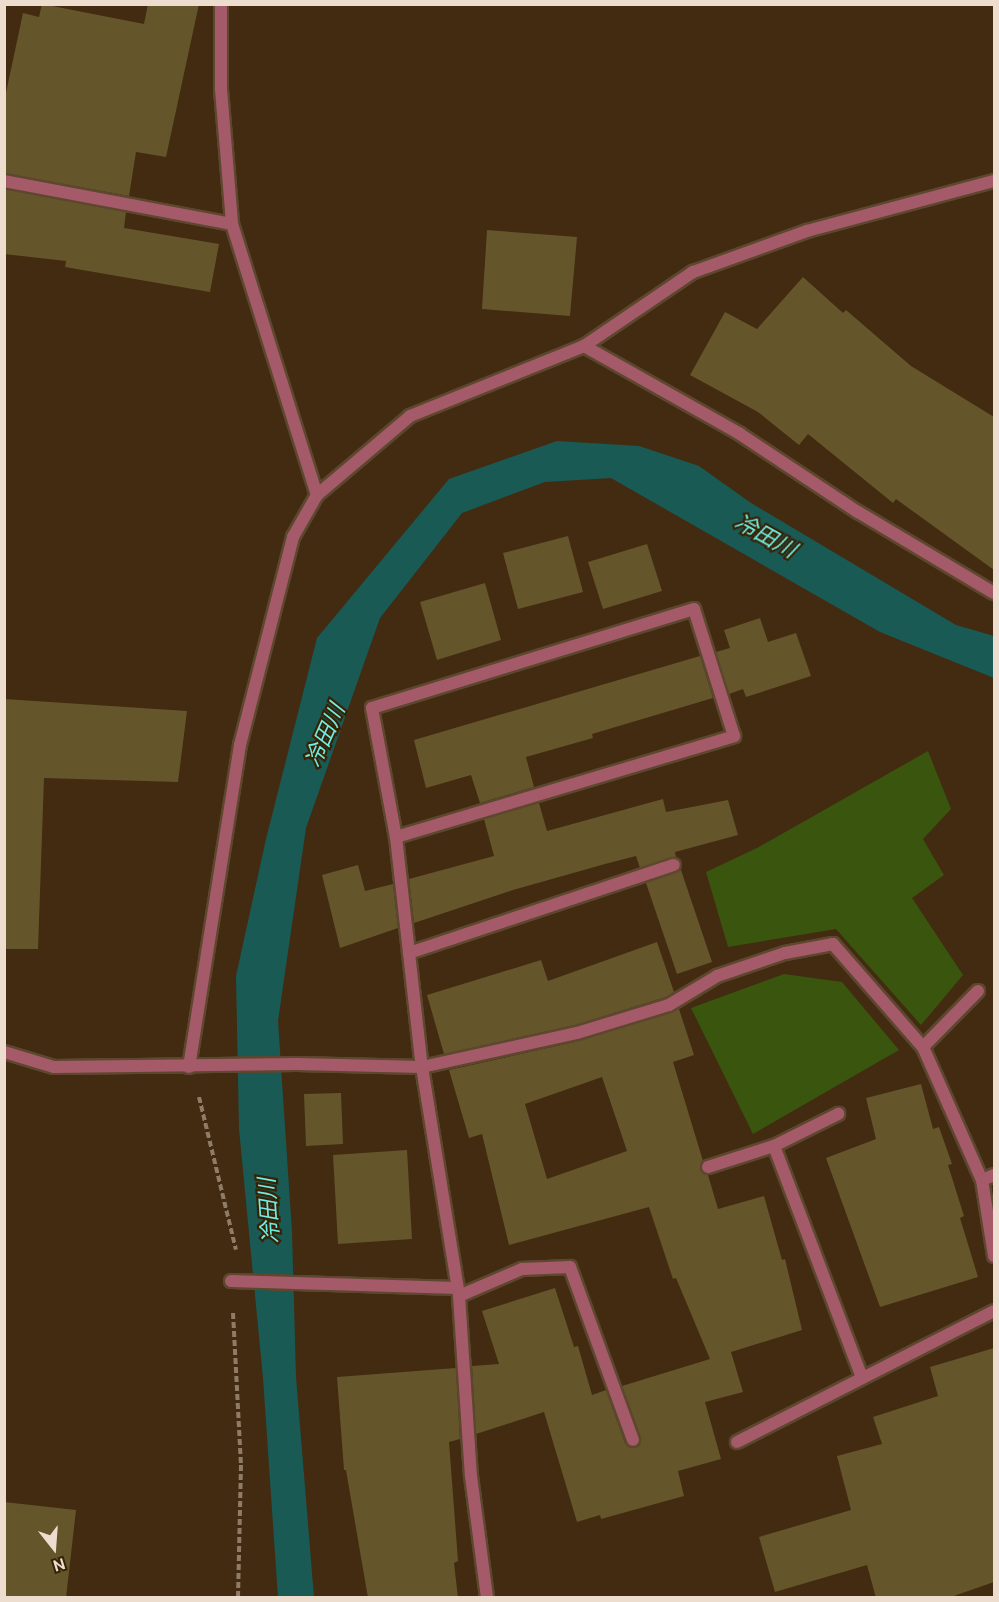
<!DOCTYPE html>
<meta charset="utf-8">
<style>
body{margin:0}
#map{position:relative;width:999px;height:1602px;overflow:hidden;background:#422b10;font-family:Ubuntu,"Noto Sans JP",sans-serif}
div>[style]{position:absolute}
.green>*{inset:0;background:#3a550e}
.water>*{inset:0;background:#195a55}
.building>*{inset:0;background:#65552a}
.path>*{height:4px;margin-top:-2px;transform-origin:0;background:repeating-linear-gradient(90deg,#8f7b66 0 6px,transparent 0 9px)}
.roads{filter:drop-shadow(2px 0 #5d472e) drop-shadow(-2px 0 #5d472e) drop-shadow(0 2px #5d472e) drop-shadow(0 -2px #5d472e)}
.lane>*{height:12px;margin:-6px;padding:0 6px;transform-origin:6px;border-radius:6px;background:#a55a69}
.street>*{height:12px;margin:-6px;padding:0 6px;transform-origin:6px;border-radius:6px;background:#a55a69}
span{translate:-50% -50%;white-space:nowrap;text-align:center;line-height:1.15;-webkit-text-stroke:4.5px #372206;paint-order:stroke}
.water-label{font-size:22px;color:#6feee4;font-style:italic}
.frame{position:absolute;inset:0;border:6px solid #ecddce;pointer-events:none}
.north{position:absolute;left:24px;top:1518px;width:60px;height:60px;-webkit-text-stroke:4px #372206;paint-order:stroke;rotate:163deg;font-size:16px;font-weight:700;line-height:24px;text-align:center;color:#ecddce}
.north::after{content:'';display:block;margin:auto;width:21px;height:27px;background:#ecddce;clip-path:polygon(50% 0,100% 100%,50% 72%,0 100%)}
</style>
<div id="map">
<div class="green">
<div style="clip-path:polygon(928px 751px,951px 809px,923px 839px,944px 875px,912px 898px,963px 975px,921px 1025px,836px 929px,728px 947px,706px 872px,757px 848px)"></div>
<div style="clip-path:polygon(784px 974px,842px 982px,899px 1050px,753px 1134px,691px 1008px)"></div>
</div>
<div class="water">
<div style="clip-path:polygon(557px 441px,639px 446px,699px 466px,751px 503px,956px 625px,994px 636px,994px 678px,880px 632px,611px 478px,545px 482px,462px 513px,380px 618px,306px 828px,278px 1021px,292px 1232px,296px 1377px,314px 1597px,278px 1598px,263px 1378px,239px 1129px,236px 976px,266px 839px,317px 638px,449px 479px)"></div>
</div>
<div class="building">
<div style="clip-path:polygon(42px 4px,144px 24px,148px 4px,199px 4px,166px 157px,136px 152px,129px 196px,4px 173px,4px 102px,23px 13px,39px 17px)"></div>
<div style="clip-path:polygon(4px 189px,126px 212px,124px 228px,219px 244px,210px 292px,65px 267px,66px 261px,4px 254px)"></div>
<div style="clip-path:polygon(487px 230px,577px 237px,570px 316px,482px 309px)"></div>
<div style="clip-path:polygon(803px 277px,843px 313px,846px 310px,911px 366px,994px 417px,994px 570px,896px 499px,893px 503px,808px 434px,799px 445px,758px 412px,690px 375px,725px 312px,757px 329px)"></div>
<div style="clip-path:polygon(568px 536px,583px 592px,518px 609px,503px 553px)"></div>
<div style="clip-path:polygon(647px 544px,662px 591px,603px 609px,588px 562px)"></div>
<div style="clip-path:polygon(485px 583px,501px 640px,437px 660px,420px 602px)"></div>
<div style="clip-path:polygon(760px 618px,768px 642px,796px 633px,811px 676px,746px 697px,743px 689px,729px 694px,716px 652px,730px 648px,724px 630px)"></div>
<div style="clip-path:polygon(700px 656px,713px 698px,592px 734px,593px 738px,526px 757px,534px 787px,480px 803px,471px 775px,426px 788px,414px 740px)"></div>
<div style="clip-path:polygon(4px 699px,187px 711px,178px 782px,44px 778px,38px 949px,4px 949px)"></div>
<div style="clip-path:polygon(663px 799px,666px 812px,728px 800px,738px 835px,675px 852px,676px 857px,640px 868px,636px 856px,605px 864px,513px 890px,414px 923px,409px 879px,494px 856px,484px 819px,539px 803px,547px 831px)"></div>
<div style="clip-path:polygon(358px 865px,365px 891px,393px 884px,398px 928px,340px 948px,322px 875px)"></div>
<div style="clip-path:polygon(681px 870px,712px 962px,677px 974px,646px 883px)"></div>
<div style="clip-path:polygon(657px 942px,674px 992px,666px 997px,575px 1025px,444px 1054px,427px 995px,541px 960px,548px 981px)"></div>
<div style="clip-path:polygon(evenodd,679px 1009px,694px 1055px,673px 1062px,703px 1161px,700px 1170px,708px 1175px,718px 1209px,764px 1196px,782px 1260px,785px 1259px,802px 1330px,731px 1352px,743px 1392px,705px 1402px,721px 1459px,678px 1471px,684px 1496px,601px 1519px,600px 1515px,577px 1522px,544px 1412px,476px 1434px,472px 1366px,499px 1364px,482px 1311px,555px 1288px,574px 1347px,578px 1346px,592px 1395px,606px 1390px,625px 1443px,631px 1448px,639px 1446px,641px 1438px,622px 1386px,710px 1359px,676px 1278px,673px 1279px,649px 1207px,509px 1245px,482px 1134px,469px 1138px,449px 1070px,579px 1041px,679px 1009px,602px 1077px,627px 1151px,547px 1179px,525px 1104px,602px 1077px)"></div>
<div style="clip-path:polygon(921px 1084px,933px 1129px,939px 1127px,952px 1164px,948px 1165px,964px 1216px,960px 1218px,978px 1277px,880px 1307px,826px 1158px,876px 1139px,866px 1098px)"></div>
<div style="clip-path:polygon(341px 1093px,343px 1144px,306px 1146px,304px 1094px)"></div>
<div style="clip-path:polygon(407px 1150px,412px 1239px,338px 1244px,333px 1155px)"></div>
<div style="clip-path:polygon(994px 1348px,994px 1582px,948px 1598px,876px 1598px,867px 1565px,775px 1592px,759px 1537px,851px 1510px,837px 1456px,882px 1444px,873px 1417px,938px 1396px,930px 1367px)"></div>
<div style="clip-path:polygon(456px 1368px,460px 1439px,449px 1442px,458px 1561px,454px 1563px,458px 1598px,368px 1598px,346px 1470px,344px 1470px,337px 1377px)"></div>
<div style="clip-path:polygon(4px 1502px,76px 1510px,66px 1598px,4px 1598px)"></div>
</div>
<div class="path">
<div style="left:199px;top:1097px;width:157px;rotate:76.4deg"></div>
<div style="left:233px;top:1313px;width:152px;rotate:87deg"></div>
<div style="left:241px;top:1465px;width:133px;rotate:91.3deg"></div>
</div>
<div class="roads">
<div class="lane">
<div style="left:978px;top:991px;width:78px;rotate:134.5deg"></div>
<div style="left:923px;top:1047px;width:145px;rotate:66.1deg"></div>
<div style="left:422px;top:1067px;width:159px;rotate:-12.4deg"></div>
<div style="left:577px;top:1033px;width:96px;rotate:-16.9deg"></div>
<div style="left:669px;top:1005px;width:56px;rotate:-31.1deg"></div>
<div style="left:717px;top:976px;width:72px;rotate:-18.7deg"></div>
<div style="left:785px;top:953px;width:49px;rotate:-10.6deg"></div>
<div style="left:833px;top:944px;width:137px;rotate:48.9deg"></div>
</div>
<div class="street">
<div style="left:221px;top:4px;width:85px;rotate:90deg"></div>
<div style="left:221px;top:89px;width:135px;rotate:85.3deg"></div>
<div style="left:232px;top:224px;width:284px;rotate:72.6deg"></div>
<div style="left:4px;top:181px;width:232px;rotate:10.7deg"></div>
<div style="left:584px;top:346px;width:179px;rotate:29.4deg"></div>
<div style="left:740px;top:434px;width:141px;rotate:33.5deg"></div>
<div style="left:858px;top:512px;width:158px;rotate:30.8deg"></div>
<div style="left:396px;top:837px;width:353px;rotate:-16.6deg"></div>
<div style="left:734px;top:736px;width:133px;rotate:-107.5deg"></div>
<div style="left:694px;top:609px;width:337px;rotate:162.9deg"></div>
<div style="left:372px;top:708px;width:131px;rotate:79.5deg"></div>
<div style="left:396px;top:837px;width:231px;rotate:83.6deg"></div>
<div style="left:422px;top:1067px;width:232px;rotate:80.8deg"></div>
<div style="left:459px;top:1296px;width:180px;rotate:86.2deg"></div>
<div style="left:471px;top:1476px;width:123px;rotate:82.5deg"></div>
<div style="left:409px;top:953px;width:279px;rotate:-18.4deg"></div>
<div style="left:4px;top:1052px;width:52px;rotate:16.7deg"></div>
<div style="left:54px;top:1067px;width:243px;rotate:-0.7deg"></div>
<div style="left:297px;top:1064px;width:125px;rotate:1.4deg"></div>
<div style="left:189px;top:1067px;width:326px;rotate:-81deg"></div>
<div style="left:240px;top:745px;width:215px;rotate:-75.7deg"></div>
<div style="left:293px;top:537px;width:48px;rotate:-60.3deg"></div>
<div style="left:317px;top:495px;width:122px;rotate:-40.3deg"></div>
<div style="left:410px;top:416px;width:188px;rotate:-21.9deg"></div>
<div style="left:584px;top:346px;width:132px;rotate:-34.2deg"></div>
<div style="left:693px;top:272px;width:121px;rotate:-19.8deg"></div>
<div style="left:807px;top:231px;width:194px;rotate:-15deg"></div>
<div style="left:774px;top:1146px;width:248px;rotate:69.2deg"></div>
<div style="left:708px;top:1167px;width:69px;rotate:-17.7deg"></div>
<div style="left:774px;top:1146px;width:72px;rotate:-26.6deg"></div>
<div style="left:994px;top:1175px;width:13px;rotate:157deg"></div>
<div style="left:982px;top:1180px;width:77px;rotate:81deg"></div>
<div style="left:231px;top:1281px;width:226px;rotate:1.8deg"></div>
<div style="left:459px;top:1296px;width:69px;rotate:-23.2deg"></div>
<div style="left:522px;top:1269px;width:48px;rotate:-2.4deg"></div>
<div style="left:570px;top:1267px;width:184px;rotate:70deg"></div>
<div style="left:737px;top:1442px;width:288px;rotate:-27deg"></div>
</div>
</div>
<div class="water-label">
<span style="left:766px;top:535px;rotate:29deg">冷田川</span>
<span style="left:324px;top:735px;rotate:-66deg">冷田川</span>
<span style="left:268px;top:1211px;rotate:-94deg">冷田川</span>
</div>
<div class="frame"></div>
<div class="north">N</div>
</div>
